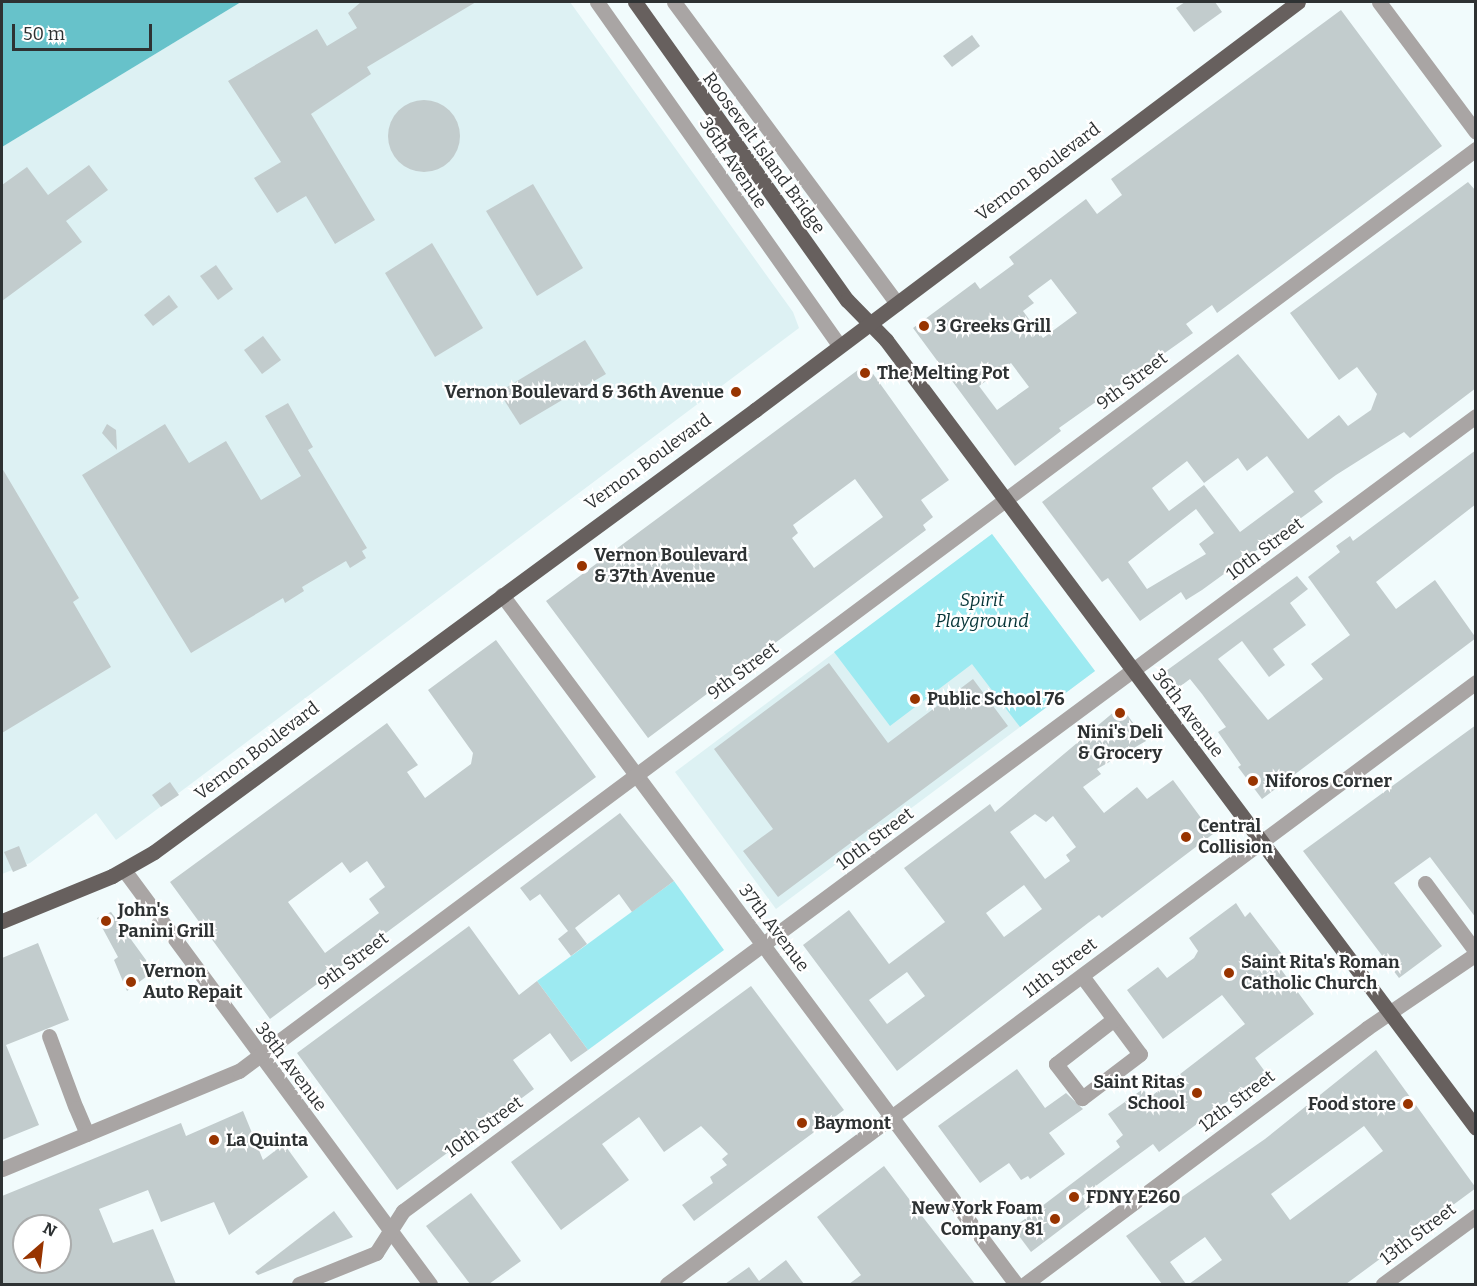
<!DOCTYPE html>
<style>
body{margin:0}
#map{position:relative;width:1477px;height:1286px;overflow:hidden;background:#f1fbfc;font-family:Bitter,serif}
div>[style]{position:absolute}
.built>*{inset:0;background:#ddf1f3}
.green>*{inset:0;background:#9deaf1}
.water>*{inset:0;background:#67c2ca}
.building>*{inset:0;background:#c2cccd}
.round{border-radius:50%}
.minor>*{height:15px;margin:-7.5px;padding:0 7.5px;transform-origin:7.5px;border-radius:7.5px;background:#a9a5a4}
.major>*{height:15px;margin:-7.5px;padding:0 7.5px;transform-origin:7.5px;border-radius:7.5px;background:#67605e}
.dots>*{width:16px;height:16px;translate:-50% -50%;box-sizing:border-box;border:3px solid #fff;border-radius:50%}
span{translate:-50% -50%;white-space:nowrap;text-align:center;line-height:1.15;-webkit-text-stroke:4.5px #fff;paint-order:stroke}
.street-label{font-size:18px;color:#2e3233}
.poi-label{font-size:18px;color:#2e3233;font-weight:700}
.left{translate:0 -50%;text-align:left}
.right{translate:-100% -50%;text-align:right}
.park-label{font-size:18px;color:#053437;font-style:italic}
.frame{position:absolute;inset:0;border:3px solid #2e3233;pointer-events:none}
.north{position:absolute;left:12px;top:1214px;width:60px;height:60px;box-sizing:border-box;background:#fff;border:2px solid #abadad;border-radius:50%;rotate:28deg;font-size:16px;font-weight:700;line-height:24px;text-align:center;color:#2e3233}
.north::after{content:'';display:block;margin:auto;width:21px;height:27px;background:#983400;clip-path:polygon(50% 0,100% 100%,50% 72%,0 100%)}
.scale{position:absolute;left:12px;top:24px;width:140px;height:27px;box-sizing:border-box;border:3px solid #2e3233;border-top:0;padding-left:8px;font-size:18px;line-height:21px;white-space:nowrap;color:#2e3233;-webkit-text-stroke:4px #fff;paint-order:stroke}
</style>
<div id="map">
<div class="built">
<div style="clip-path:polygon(241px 2px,570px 2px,793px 312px,799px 328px,116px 840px,96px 813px,30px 863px,2px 874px,2px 147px)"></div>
<div style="clip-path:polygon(992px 534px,1095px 671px,776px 909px,675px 772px)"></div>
</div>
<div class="green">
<div style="clip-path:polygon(992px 534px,1095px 671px,1020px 727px,972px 664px,890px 726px,834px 652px)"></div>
<div style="clip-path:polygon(674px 881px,724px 950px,588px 1050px,537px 981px)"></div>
</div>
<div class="water">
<div style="clip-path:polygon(2px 2px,241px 2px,2px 147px)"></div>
</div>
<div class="building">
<div style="clip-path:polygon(361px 2px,476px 2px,367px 67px,371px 74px,311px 114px,375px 220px,335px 244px,306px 196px,277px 213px,254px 178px,281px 162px,228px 81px,317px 29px,327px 46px,357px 28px,348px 13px)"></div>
<div style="clip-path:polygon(1185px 2px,1215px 2px,1222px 12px,1194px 32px,1176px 8px)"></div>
<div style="clip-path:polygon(evenodd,1341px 10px,1442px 146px,1217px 313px,1212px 305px,1186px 324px,1193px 333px,1059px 428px,1061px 431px,1015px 466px,913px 328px,975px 282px,980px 289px,1014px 264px,1009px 257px,1086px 199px,1097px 214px,1122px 195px,1111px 179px,1341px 10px,1051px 279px,1077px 313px,1043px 338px,1023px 311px,1034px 303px,1028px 296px,1051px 279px,1341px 10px,1011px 363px,1029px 387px,997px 410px,979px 386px,1011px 363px)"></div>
<div style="clip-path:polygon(972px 35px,980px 46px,952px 67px,943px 56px)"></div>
<div class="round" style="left:388px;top:100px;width:72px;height:72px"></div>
<div style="clip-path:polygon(89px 165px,108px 190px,66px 221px,82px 242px,2px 301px,2px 185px,27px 167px,48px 195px)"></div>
<div style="clip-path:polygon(evenodd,1468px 182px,1476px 191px,1476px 388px,1410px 438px,1404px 432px,1336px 475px,1314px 491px,1323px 502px,1202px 590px,1186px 600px,1181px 592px,1140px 621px,1108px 578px,1102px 582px,1042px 502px,1238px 354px,1308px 439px,1339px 415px,1348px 426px,1371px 410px,1377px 394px,1357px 367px,1339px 380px,1290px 313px,1468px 182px,1267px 456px,1294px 492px,1240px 532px,1204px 485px,1169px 511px,1152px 488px,1187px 461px,1204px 483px,1238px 458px,1247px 471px,1267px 456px,1468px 182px,1196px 509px,1214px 533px,1199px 544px,1206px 554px,1147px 589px,1128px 562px,1196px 509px)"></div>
<div style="clip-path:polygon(533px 184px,583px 268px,537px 296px,486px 211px)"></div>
<div style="clip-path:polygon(432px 243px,483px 328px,435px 357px,385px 273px)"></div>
<div style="clip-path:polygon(216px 265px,233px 289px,218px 300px,200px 276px)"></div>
<div style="clip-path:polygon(169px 295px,178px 307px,153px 326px,144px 315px)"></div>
<div style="clip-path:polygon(263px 336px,281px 360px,262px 374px,244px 350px)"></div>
<div style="clip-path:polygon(585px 340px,606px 374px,520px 425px,499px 392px)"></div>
<div style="clip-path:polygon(evenodd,866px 364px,949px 480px,921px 500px,933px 517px,923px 525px,926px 530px,648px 738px,546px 601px,866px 364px,855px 479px,883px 517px,814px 568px,792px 538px,798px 533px,793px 525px,855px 479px)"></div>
<div style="clip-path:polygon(288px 403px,313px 447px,308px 450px,367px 548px,362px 551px,366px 558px,350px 568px,346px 561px,302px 587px,304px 591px,285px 603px,283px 598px,191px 653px,82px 475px,165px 424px,189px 463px,226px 441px,261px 500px,301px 476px,265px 416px)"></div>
<div style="clip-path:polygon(107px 424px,116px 430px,117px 450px,102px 433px)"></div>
<div style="clip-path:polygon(1476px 450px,1476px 504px,1376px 582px,1396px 609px,1435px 580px,1476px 638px,1262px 799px,1238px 767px,1241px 765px,1218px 732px,1226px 727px,1202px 694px,1190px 679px,1178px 688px,1166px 671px,1297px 576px,1308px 589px,1290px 603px,1306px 625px,1273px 649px,1285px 665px,1269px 677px,1242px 641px,1218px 659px,1268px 720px,1323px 679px,1311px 664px,1350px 635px,1308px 577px,1340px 552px,1336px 546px,1350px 536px,1353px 541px)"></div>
<div style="clip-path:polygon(2px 468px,79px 598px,73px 602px,111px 667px,2px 733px)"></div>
<div style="clip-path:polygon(evenodd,496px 640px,596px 777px,270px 1019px,170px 882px,387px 723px,418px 765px,407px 772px,425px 798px,471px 764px,473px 753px,428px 690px,496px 640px,367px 861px,385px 887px,369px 899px,379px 913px,325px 953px,288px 902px,342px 862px,350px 873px,367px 861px)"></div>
<div style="clip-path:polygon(829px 663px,888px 743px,973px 679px,1008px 726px,778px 897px,743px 851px,773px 829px,714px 749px)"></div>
<div style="clip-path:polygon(evenodd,1121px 706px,1146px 741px,1097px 769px,1101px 774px,1083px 787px,1104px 813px,1137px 787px,1147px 799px,1173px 780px,1213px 834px,1102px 918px,1099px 915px,1088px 923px,897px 1071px,803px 945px,849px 910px,889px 964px,945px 922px,904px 868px,990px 804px,995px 812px,1121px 706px,1035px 814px,1046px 822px,1053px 816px,1076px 847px,1066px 855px,1070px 861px,1045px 879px,1010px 832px,1035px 814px,1121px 706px,1024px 885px,1042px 909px,1004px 937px,986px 913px,1024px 885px,1121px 706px,907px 972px,925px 996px,887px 1024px,869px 1000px,907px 972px)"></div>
<div style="clip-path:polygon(1476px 725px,1476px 918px,1430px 857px,1394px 883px,1442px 946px,1399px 978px,1303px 851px)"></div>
<div style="clip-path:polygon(170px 782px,179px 795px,161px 807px,152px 795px)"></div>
<div style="clip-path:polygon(620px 813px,674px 881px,632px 912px,619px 894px,575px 928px,587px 944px,571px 956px,558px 939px,568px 931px,540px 894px,530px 901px,520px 888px)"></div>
<div style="clip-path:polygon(19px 846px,27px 866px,13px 872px,4px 852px)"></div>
<div style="clip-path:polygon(1236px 903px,1245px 917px,1250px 912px,1288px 962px,1280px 968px,1314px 1014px,1255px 1058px,1266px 1073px,1159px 1152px,1153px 1144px,1082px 1196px,1090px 1207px,1031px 1252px,1013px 1228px,1120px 1147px,1116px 1141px,1123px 1135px,1108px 1114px,1143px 1089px,1149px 1098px,1245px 1024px,1222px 995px,1163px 1039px,1127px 990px,1158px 967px,1167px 978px,1194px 958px,1198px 951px,1189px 938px)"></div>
<div style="clip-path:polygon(111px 912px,154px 971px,127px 991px,114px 960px,118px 957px,97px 918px)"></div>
<div style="clip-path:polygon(469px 926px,519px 995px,537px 981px,588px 1050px,571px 1062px,550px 1033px,513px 1060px,534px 1089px,397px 1190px,297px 1053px)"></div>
<div style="clip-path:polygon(38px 943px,69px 1020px,6px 1045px,39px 1125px,2px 1140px,2px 958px)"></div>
<div style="clip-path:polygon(751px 986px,844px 1110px,694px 1221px,682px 1205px,713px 1183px,710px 1177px,727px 1165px,722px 1159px,728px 1154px,701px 1126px,664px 1152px,639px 1117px,602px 1144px,629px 1180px,561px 1230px,511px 1162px)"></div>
<div style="clip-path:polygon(evenodd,1376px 1050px,1476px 1188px,1346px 1284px,1189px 1284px,1222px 1260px,1205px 1237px,1170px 1262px,1186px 1284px,1162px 1284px,1126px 1236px,1265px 1139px,1376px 1050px,1364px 1126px,1383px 1151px,1290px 1220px,1271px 1194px,1364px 1126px)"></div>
<div style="clip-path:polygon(1017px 1069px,1045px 1108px,1066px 1093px,1083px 1109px,1049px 1133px,1065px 1154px,1030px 1179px,1028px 1176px,1021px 1180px,1009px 1163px,980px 1183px,938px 1126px)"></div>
<div style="clip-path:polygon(evenodd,243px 1111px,263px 1160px,284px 1144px,308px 1177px,229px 1235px,214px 1202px,161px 1222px,148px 1190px,99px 1209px,113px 1243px,153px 1229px,176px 1284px,2px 1284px,2px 1196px,181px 1123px,186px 1136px,243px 1111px,24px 1226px,60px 1226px,60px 1262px,24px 1262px,24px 1226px)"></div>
<div style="clip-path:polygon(884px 1166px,922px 1216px,975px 1284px,849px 1284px,861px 1275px,817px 1217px)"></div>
<div style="clip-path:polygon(471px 1193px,521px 1261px,489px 1284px,470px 1284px,426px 1226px)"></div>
<div style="clip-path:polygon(334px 1211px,353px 1237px,258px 1275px,255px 1272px)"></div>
<div style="clip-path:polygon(786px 1260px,804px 1284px,725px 1284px,749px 1267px,759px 1281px)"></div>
</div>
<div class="minor">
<div style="left:597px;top:2px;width:420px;rotate:54.8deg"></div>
<div style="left:674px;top:2px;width:375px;rotate:53.5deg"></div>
<div style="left:1379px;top:2px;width:162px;rotate:53.3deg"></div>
<div style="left:502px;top:595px;width:860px;rotate:53.28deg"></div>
<div style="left:124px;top:870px;width:515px;rotate:53.53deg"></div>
<div style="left:1425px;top:883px;width:86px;rotate:53.5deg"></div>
<div style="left:1082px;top:976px;width:97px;rotate:53.4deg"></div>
<div style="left:1140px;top:1054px;width:73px;rotate:142.8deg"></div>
<div style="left:1082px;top:1098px;width:43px;rotate:-127.4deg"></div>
<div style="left:1056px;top:1064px;width:73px;rotate:-37.8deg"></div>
<div style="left:49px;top:1036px;width:75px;rotate:69.6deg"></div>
<div style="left:76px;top:1108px;width:28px;rotate:67deg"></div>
<div style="left:2px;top:1169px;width:256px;rotate:-22.5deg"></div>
<div style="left:239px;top:1071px;width:1543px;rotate:-36.7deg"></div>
<div style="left:299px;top:1284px;width:83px;rotate:-21.9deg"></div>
<div style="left:376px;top:1253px;width:50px;rotate:-57.3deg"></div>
<div style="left:403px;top:1211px;width:1335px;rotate:-36.54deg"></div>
<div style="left:667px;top:1284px;width:1008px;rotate:-36.65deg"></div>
<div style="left:1025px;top:1284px;width:427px;rotate:-36.8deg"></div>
<div style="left:1367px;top:1028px;width:132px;rotate:-34.2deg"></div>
<div style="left:1383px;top:1284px;width:115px;rotate:-36.2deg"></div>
</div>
<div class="major">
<div style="left:635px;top:2px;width:366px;rotate:54.6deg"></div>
<div style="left:847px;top:300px;width:56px;rotate:45.7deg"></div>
<div style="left:886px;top:340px;width:984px;rotate:53.18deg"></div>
<div style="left:2px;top:921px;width:119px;rotate:-22.2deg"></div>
<div style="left:112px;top:876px;width:48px;rotate:-29.7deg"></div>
<div style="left:154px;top:852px;width:746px;rotate:-36.33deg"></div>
<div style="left:755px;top:410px;width:679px;rotate:-36.92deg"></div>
</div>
<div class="dots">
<div style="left:924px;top:326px;background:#983400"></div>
<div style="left:865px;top:373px;background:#983400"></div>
<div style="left:736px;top:392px;background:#983400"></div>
<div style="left:582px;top:566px;background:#983400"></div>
<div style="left:915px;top:699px;background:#983400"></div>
<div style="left:1120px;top:713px;background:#983400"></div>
<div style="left:1253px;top:781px;background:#983400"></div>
<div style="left:1186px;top:837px;background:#983400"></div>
<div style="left:106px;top:921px;background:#983400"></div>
<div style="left:1229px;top:973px;background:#983400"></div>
<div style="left:131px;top:982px;background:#983400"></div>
<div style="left:1197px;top:1093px;background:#983400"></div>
<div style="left:1408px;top:1104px;background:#983400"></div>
<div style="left:802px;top:1123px;background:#983400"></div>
<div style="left:214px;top:1140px;background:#983400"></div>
<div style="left:1074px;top:1197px;background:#983400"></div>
<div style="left:1055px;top:1219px;background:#983400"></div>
</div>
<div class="street-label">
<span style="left:764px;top:153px;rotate:54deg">Roosevelt Island Bridge</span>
<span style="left:733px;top:163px;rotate:56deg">36th Avenue</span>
<span style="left:1038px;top:172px;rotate:-37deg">Vernon Boulevard</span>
<span style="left:1132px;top:381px;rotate:-37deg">9th Street</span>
<span style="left:648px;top:462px;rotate:-36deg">Vernon Boulevard</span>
<span style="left:1265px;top:549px;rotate:-37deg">10th Street</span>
<span style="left:743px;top:671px;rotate:-37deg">9th Street</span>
<span style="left:1188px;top:713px;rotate:53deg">36th Avenue</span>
<span style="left:257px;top:751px;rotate:-37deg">Vernon Boulevard</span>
<span style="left:875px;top:839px;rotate:-37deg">10th Street</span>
<span style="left:774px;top:928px;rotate:53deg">37th Avenue</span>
<span style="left:353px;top:961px;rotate:-37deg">9th Street</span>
<span style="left:1060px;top:968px;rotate:-37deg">11th Street</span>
<span style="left:291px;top:1067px;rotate:53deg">38th Avenue</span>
<span style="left:1237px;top:1101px;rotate:-37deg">12th Street</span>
<span style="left:484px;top:1127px;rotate:-36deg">10th Street</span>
<span style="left:1418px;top:1234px;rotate:-37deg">13th Street</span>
</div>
<div class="poi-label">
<span class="left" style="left:936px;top:326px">3 Greeks Grill</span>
<span class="left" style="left:877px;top:373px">The Melting Pot</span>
<span class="right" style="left:724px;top:392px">Vernon Boulevard &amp; 36th Avenue</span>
<span class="left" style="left:594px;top:566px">Vernon Boulevard<br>&amp; 37th Avenue</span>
<span class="left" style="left:927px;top:699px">Public School 76</span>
<span style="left:1120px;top:743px">Nini's Deli<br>&amp; Grocery</span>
<span class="left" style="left:1265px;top:781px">Niforos Corner</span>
<span class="left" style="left:1198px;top:837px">Central<br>Collision</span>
<span class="left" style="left:118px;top:921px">John's<br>Panini Grill</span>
<span class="left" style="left:1241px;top:973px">Saint Rita's Roman<br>Catholic Church</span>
<span class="left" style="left:143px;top:982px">Vernon<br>Auto Repait</span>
<span class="right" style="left:1185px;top:1093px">Saint Ritas<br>School</span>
<span class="right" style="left:1396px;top:1104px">Food store</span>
<span class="left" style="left:814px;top:1123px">Baymont</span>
<span class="left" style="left:226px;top:1140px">La Quinta</span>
<span class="left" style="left:1086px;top:1197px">FDNY E260</span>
<span class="right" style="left:1043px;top:1219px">New York Foam<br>Company 81</span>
</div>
<div class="park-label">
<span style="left:982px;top:611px">Spirit<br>Playground</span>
</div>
<div class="frame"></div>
<div class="north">N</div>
<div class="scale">50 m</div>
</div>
